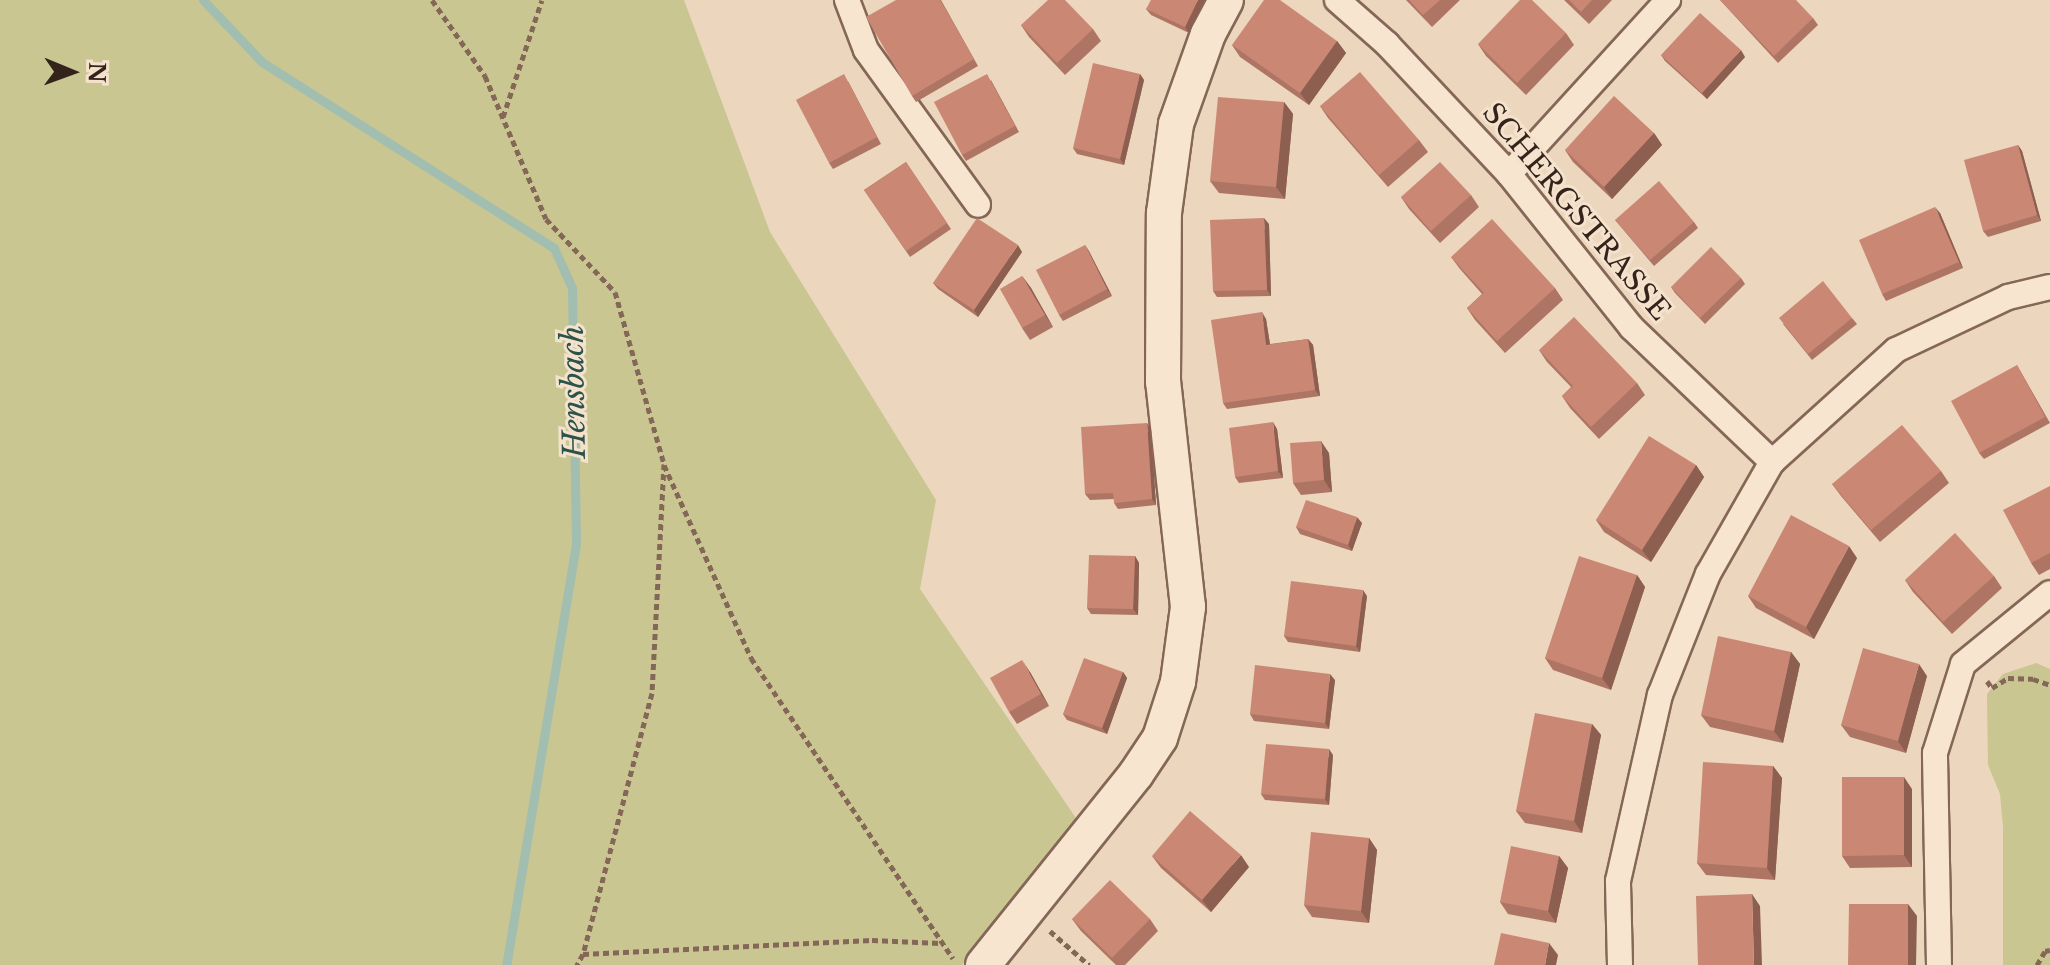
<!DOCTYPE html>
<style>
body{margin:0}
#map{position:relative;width:2050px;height:965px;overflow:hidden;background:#ecd6bd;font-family:"Libre Baskerville",serif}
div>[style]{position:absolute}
.green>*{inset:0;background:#c9c692}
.stream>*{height:9px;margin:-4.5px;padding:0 4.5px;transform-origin:4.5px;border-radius:4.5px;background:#a1beb0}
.path>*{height:5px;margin-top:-2.5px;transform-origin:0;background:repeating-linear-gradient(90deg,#846757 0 6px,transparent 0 10px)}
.roads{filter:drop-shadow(2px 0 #846757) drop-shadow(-2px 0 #846757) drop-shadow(0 2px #846757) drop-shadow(0 -2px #846757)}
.street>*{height:24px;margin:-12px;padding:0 12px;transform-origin:12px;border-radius:12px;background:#f8e5d0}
.secondary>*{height:34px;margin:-17px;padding:0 17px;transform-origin:17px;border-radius:17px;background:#f8e5d0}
.wall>*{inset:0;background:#ae7564}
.shaded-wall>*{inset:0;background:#8d5f51}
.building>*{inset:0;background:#ca8874}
span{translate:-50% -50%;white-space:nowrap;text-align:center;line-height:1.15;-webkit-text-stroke:6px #f4e2cd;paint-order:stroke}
.street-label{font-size:28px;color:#33231b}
.water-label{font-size:30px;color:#2b5349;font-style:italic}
.north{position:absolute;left:32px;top:32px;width:80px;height:80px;-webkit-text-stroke:6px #f4e2cd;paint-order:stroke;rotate:91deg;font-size:22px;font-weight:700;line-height:32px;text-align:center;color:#33231b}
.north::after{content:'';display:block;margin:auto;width:28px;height:36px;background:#33231b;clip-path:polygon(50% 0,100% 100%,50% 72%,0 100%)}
</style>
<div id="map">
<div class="green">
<div style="clip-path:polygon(0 0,684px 0,770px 232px,936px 500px,920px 589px,1080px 824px,962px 965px,0 965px)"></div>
<div style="clip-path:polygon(2036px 663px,2050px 669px,2050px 965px,2003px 965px,2003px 827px,2000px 794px,1988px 765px,1987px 694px,2003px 674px)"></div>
</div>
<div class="stream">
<div style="left:203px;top:0;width:86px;rotate:46.4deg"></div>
<div style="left:262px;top:62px;width:346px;rotate:32.5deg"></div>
<div style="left:554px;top:248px;width:44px;rotate:65.8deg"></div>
<div style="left:572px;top:288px;width:256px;rotate:89.1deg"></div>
<div style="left:576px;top:544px;width:427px;rotate:99.4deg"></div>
</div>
<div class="path">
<div style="left:432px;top:0;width:93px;rotate:55.1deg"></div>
<div style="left:485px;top:76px;width:155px;rotate:66.9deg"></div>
<div style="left:546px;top:219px;width:100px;rotate:46.6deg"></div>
<div style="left:615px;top:292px;width:179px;rotate:74.1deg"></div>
<div style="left:664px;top:464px;width:229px;rotate:93deg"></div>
<div style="left:652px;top:693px;width:270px;rotate:104.8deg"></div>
<div style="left:583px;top:954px;width:13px;rotate:119deg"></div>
<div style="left:503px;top:117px;width:123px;rotate:-71.6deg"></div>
<div style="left:664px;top:465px;width:212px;rotate:65.7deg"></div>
<div style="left:751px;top:658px;width:362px;rotate:56.1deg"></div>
<div style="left:1987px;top:681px;width:9px;rotate:54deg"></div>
<div style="left:1992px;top:688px;width:19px;rotate:-32deg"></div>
<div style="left:2008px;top:678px;width:25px;rotate:2deg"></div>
<div style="left:2033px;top:679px;width:18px;rotate:19deg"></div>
<div style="left:1050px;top:931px;width:52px;rotate:41.1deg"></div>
<div style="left:583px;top:954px;width:289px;rotate:-2.8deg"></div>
<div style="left:872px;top:940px;width:68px;rotate:2.5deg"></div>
<div style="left:2037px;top:965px;width:16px;rotate:-60deg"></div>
<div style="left:2045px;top:951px;width:5px;rotate:-11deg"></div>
</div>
<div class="roads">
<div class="street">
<div style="left:847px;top:0;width:53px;rotate:69.2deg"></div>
<div style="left:866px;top:50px;width:191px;rotate:54.1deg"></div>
<div style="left:1337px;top:0;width:67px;rotate:41.3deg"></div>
<div style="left:1387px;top:44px;width:178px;rotate:46.8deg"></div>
<div style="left:1509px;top:174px;width:197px;rotate:51.4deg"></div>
<div style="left:1632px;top:328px;width:194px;rotate:43.7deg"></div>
<div style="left:1509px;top:174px;width:236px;rotate:-47.6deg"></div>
<div style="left:1620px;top:965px;width:84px;rotate:-91.4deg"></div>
<div style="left:1618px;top:881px;width:191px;rotate:-77.3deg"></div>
<div style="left:1660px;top:695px;width:130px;rotate:-68.4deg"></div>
<div style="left:1708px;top:574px;width:129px;rotate:-60.3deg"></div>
<div style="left:1772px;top:462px;width:167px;rotate:-42.1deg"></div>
<div style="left:1896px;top:350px;width:124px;rotate:-25.3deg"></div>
<div style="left:2008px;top:297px;width:43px;rotate:-13.4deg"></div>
<div style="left:1939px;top:965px;width:212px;rotate:-91.1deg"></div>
<div style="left:1935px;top:753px;width:93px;rotate:-72.5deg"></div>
<div style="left:1963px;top:664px;width:112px;rotate:-39.2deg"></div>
</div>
<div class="secondary">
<div style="left:983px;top:965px;width:245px;rotate:-51.3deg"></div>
<div style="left:1136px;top:774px;width:43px;rotate:-56.3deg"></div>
<div style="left:1160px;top:738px;width:59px;rotate:-72.2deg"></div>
<div style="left:1178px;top:682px;width:76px;rotate:-82.4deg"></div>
<div style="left:1188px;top:607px;width:226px;rotate:-96.3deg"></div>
<div style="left:1163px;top:382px;width:169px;rotate:-89.7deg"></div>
<div style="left:1164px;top:213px;width:90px;rotate:-82.3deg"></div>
<div style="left:1176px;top:124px;width:96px;rotate:-70.4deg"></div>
<div style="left:1208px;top:34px;width:38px;rotate:-62deg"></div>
</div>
</div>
<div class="wall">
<div style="clip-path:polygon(896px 0,941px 0,978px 66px,916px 102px,912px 96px)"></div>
<div style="clip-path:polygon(1205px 0,1189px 33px,1151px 15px,1146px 9px)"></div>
<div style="clip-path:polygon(1406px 0,1460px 0,1432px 27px)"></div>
<div style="clip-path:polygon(1564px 0,1612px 0,1589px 24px)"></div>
<div style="clip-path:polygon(1720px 0,1813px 18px,1818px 25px,1778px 63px)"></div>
<div style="clip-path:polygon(1021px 25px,1093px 29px,1101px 41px,1065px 75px,1029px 37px)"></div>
<div style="clip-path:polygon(1566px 33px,1574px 45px,1526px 95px,1486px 56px,1478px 44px)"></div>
<div style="clip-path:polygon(1337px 41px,1346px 53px,1309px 105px,1240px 57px,1232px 45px)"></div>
<div style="clip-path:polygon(1661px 55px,1745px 57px,1707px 99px,1665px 61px)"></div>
<div style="clip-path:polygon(1140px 74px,1144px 80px,1124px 165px,1077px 154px,1073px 148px)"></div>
<div style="clip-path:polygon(991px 80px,1019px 132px,966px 161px,962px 155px)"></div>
<div style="clip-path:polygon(848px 81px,881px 144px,833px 169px,829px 163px)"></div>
<div style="clip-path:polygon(1284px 102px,1293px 114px,1285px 199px,1219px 193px,1210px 181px)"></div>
<div style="clip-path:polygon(1320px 106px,1419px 140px,1428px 152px,1388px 187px,1328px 118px)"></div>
<div style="clip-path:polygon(1654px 133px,1662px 145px,1612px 199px,1573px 162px,1565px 150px)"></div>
<div style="clip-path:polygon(2018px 145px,2022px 151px,2041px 221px,1988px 237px,1983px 231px)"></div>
<div style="clip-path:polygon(906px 162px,951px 229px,910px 257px,864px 190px)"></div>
<div style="clip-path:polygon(1471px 195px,1479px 207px,1440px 243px,1409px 209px,1401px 197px)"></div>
<div style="clip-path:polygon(1940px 213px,1963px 268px,1886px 301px,1882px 294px)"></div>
<div style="clip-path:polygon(1615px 220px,1694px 222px,1698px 228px,1654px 266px)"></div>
<div style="clip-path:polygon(1269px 224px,1271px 296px,1217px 297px,1213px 291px)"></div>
<div style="clip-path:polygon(1085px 245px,1112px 296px,1063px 321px,1059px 315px)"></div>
<div style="clip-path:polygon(1022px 252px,978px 317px,938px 289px,933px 283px)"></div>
<div style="clip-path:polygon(1451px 257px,1555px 288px,1563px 300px,1505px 353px,1475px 320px,1467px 308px,1482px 294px,1460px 269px)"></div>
<div style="clip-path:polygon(1022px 276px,1031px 288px,1053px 327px,1030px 340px,1022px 328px)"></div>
<div style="clip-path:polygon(1741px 278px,1745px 284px,1705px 324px,1675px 293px,1671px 287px)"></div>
<div style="clip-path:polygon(1852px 318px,1857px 324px,1812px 360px,1783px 324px)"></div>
<div style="clip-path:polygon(1266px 319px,1270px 344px,1308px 339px,1313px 345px,1320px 396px,1227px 409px,1223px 403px)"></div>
<div style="clip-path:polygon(1539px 350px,1637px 383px,1645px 395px,1599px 439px,1570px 408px,1562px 396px,1571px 387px,1547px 362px)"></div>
<div style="clip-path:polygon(2017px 365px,2050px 423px,1984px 459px,1979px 453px)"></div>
<div style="clip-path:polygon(1151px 429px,1156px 505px,1118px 509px,1114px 503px,1114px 499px,1090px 500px,1085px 494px)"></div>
<div style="clip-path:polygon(1277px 429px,1283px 478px,1239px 483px,1235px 477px)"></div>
<div style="clip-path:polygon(1329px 453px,1332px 492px,1301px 495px,1293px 483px)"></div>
<div style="clip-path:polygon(1696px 465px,1704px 477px,1651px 562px,1604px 532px,1596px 520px)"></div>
<div style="clip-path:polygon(1941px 471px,1949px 483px,1880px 542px,1841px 496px,1832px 484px)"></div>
<div style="clip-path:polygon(2050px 486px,2050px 569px,2039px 575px,2031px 563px)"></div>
<div style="clip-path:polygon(1362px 523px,1352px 551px,1300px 534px,1296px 527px)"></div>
<div style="clip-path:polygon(1135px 556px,1139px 563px,1138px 615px,1091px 614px,1087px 608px)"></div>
<div style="clip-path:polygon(1857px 558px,1814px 639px,1756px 608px,1748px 596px)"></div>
<div style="clip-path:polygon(1637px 575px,1645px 587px,1611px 690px,1553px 670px,1545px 658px)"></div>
<div style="clip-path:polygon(1994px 576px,2002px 588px,1952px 634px,1913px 592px,1905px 580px)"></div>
<div style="clip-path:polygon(1367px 596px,1360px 652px,1288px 642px,1284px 636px)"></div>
<div style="clip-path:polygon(1791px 652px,1800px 664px,1783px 743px,1710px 727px,1701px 715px)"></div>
<div style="clip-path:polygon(1030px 672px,1049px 706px,1017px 724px,1009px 712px)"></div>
<div style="clip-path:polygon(1123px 672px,1127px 678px,1107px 734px,1067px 720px,1063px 714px)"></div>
<div style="clip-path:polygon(1927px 676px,1906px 753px,1850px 737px,1841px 725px)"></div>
<div style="clip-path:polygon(1335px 680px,1329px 729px,1254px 721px,1250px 714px)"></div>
<div style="clip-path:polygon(1592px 724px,1601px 735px,1582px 833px,1525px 823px,1516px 811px)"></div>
<div style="clip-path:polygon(1333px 755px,1329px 805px,1265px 800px,1261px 794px)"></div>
<div style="clip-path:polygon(1773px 766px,1782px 778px,1775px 880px,1706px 875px,1697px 863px)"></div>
<div style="clip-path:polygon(1912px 789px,1912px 867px,1850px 868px,1842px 856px)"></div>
<div style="clip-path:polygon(1369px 838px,1377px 850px,1369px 923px,1312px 917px,1304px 905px)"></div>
<div style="clip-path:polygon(1152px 856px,1249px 867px,1211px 912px,1161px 868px)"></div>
<div style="clip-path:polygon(1559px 856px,1568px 868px,1556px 923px,1508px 914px,1500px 902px)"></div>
<div style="clip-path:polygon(1072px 919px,1150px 919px,1158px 931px,1125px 965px,1116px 965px,1081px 931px)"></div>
</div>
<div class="shaded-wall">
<div style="clip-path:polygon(1198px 0,1205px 0,1189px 33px,1185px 27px)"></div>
<div style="clip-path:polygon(1337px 41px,1346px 53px,1309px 105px,1300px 93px)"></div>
<div style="clip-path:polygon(1741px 50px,1745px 57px,1707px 99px,1702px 93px)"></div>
<div style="clip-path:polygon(1140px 74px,1144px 80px,1124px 165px,1120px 159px)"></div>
<div style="clip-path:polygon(1284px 102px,1293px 114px,1285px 199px,1276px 187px)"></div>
<div style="clip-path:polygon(1654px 133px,1662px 145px,1612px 199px,1604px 187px)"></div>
<div style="clip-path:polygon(2018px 145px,2022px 151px,2041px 221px,2037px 215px)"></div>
<div style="clip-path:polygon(1935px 207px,1940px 213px,1963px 268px,1959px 262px)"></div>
<div style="clip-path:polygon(1264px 218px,1269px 224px,1271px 296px,1267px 290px)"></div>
<div style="clip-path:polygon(1018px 245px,1022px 252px,978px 317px,974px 310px)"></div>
<div style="clip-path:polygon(1085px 245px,1089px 251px,1112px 296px,1107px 289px)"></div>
<div style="clip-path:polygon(1022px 276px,1031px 288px,1053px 327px,1045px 315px)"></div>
<div style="clip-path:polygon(1262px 312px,1266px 319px,1271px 351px,1266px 345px)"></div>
<div style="clip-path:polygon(1308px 339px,1313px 345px,1320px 396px,1315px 390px)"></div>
<div style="clip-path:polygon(1273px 422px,1277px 429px,1283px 478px,1278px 471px)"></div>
<div style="clip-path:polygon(1147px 423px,1151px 429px,1156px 505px,1152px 499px)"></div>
<div style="clip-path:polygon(1321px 441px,1329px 453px,1332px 492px,1324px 480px)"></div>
<div style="clip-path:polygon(1696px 465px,1704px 477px,1651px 562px,1642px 550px)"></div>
<div style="clip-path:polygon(1357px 517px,1362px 523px,1352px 551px,1348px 545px)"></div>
<div style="clip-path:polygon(1849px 546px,1857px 558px,1814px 639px,1806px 627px)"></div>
<div style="clip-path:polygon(1135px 556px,1139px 563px,1138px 615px,1133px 609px)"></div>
<div style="clip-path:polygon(1637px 575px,1645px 587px,1611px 690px,1602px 678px)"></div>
<div style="clip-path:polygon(1363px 590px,1367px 596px,1360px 652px,1356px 646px)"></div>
<div style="clip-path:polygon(1791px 652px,1800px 664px,1783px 743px,1774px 731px)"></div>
<div style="clip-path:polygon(1022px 660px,1030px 672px,1049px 706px,1041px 694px)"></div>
<div style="clip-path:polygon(1919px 664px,1927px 676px,1906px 753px,1898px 741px)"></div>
<div style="clip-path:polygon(1123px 672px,1127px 678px,1107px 734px,1102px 728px)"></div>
<div style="clip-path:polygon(1330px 674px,1335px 680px,1329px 729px,1325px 723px)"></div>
<div style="clip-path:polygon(1592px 724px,1601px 735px,1582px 833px,1574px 821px)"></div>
<div style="clip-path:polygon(1329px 749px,1333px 755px,1329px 805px,1325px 799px)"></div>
<div style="clip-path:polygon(1773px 766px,1782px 778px,1775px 880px,1767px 868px)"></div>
<div style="clip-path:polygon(1904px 777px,1912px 789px,1912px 867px,1904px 855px)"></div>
<div style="clip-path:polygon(1369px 838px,1377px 850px,1369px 923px,1361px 911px)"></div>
<div style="clip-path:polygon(1241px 855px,1249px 867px,1211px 912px,1202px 900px)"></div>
<div style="clip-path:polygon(1559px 856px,1568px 868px,1556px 923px,1548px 911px)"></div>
<div style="clip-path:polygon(1752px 894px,1760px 906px,1762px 965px,1754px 965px)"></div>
<div style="clip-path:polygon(1908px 904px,1917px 916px,1916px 965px,1908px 965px)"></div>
<div style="clip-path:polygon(1549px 943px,1558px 955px,1556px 965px,1545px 965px)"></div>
</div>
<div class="building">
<div style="clip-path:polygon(896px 0,940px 0,974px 59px,912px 96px,866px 17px)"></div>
<div style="clip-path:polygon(1048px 0,1065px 0,1093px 29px,1057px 63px,1021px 25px)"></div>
<div style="clip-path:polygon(1151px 0,1198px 0,1185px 27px,1146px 9px)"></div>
<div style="clip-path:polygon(1264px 0,1280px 0,1337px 41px,1300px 93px,1232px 45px)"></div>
<div style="clip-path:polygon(1409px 0,1440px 0,1423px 15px)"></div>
<div style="clip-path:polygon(1520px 0,1532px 0,1566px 33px,1517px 83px,1478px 44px)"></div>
<div style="clip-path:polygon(1569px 0,1592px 0,1581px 12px)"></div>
<div style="clip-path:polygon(1720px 0,1796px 0,1813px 18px,1774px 56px)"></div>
<div style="clip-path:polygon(1700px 13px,1741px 50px,1702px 93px,1661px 55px)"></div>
<div style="clip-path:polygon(1093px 63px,1140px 74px,1120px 159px,1073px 148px)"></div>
<div style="clip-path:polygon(1360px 72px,1419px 140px,1379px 175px,1320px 106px)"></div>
<div style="clip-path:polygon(844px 74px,877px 137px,829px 163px,796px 100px)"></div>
<div style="clip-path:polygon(987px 74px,1015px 126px,962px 155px,934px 102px)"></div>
<div style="clip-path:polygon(1614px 96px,1654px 133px,1604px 187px,1565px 150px)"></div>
<div style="clip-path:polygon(1218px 97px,1284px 102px,1276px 187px,1210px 181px)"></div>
<div style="clip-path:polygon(2018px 145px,2037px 215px,1983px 231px,1964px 160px)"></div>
<div style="clip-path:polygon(906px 162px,947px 223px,906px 251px,864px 190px)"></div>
<div style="clip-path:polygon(1440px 162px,1471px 195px,1431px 231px,1401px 197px)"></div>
<div style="clip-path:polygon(1659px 181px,1694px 222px,1650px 260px,1615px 220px)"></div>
<div style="clip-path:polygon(1935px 207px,1959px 262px,1882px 294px,1859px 240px)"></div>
<div style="clip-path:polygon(977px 218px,1018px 245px,974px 310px,933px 283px)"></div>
<div style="clip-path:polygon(1264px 218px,1267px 290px,1213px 291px,1210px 220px)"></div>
<div style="clip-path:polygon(1492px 219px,1555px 288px,1497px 341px,1467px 308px,1484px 293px,1451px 257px)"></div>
<div style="clip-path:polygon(1085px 245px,1107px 289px,1059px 315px,1036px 270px)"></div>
<div style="clip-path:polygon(1711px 247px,1741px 278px,1700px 318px,1671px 287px)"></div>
<div style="clip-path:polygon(1022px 276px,1045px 315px,1022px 328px,1000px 289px)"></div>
<div style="clip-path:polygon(1823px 281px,1852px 318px,1808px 354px,1779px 318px)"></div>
<div style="clip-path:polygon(1262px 312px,1266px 345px,1308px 339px,1315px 390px,1223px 403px,1211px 320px)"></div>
<div style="clip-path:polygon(1574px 317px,1637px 383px,1591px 427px,1562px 396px,1573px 386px,1539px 350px)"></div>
<div style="clip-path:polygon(2017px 365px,2045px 417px,1979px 453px,1951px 401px)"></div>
<div style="clip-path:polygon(1273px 422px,1278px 471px,1235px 477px,1229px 428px)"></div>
<div style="clip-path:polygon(1147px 423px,1152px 499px,1114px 503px,1113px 493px,1085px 494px,1081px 427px)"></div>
<div style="clip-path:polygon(1902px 425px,1941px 471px,1871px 530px,1832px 484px)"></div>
<div style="clip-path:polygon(1649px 436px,1696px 465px,1642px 550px,1596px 520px)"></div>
<div style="clip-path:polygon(1321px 441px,1324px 480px,1293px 483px,1290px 443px)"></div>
<div style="clip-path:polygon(2050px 486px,2050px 553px,2031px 563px,2003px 510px)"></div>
<div style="clip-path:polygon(1306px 500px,1357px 517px,1348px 545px,1296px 527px)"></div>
<div style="clip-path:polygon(1791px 515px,1849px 546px,1806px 627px,1748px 596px)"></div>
<div style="clip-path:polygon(1955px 533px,1994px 576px,1943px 622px,1905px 580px)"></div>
<div style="clip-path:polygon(1089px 555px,1135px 556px,1133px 609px,1087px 608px)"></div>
<div style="clip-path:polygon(1579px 556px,1637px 575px,1602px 678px,1545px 658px)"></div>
<div style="clip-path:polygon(1291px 581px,1363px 590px,1356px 646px,1284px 636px)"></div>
<div style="clip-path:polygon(1718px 636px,1791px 652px,1774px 731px,1701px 715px)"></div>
<div style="clip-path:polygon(1863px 648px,1919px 664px,1898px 741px,1841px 725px)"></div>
<div style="clip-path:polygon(1084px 658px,1123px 672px,1102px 728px,1063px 714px)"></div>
<div style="clip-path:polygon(1022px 660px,1041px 694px,1009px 712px,990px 678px)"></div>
<div style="clip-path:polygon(1255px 665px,1330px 674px,1325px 723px,1250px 714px)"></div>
<div style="clip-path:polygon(1535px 713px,1592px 724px,1574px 821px,1516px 811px)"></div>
<div style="clip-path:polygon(1266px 744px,1329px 749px,1325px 799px,1261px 794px)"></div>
<div style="clip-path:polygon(1703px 762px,1773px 766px,1767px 868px,1697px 863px)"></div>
<div style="clip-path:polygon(1842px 777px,1904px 777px,1904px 855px,1842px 856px)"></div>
<div style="clip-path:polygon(1190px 811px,1241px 855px,1202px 900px,1152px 856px)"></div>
<div style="clip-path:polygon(1311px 832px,1369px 838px,1361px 911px,1304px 905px)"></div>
<div style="clip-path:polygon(1511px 846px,1559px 856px,1548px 911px,1500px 902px)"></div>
<div style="clip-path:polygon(1110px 880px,1150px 919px,1112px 958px,1072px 919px)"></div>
<div style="clip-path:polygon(1752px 894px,1754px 965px,1698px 965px,1696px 896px)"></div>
<div style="clip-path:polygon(1849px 904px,1908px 904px,1908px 965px,1848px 965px)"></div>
<div style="clip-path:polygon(1501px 933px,1549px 943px,1545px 965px,1494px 965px)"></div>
</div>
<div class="street-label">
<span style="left:1576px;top:212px;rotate:50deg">SCHERGSTRASSE</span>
</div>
<div class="water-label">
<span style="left:574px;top:392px;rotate:-91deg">Hensbach</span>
</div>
<div class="north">N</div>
</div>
